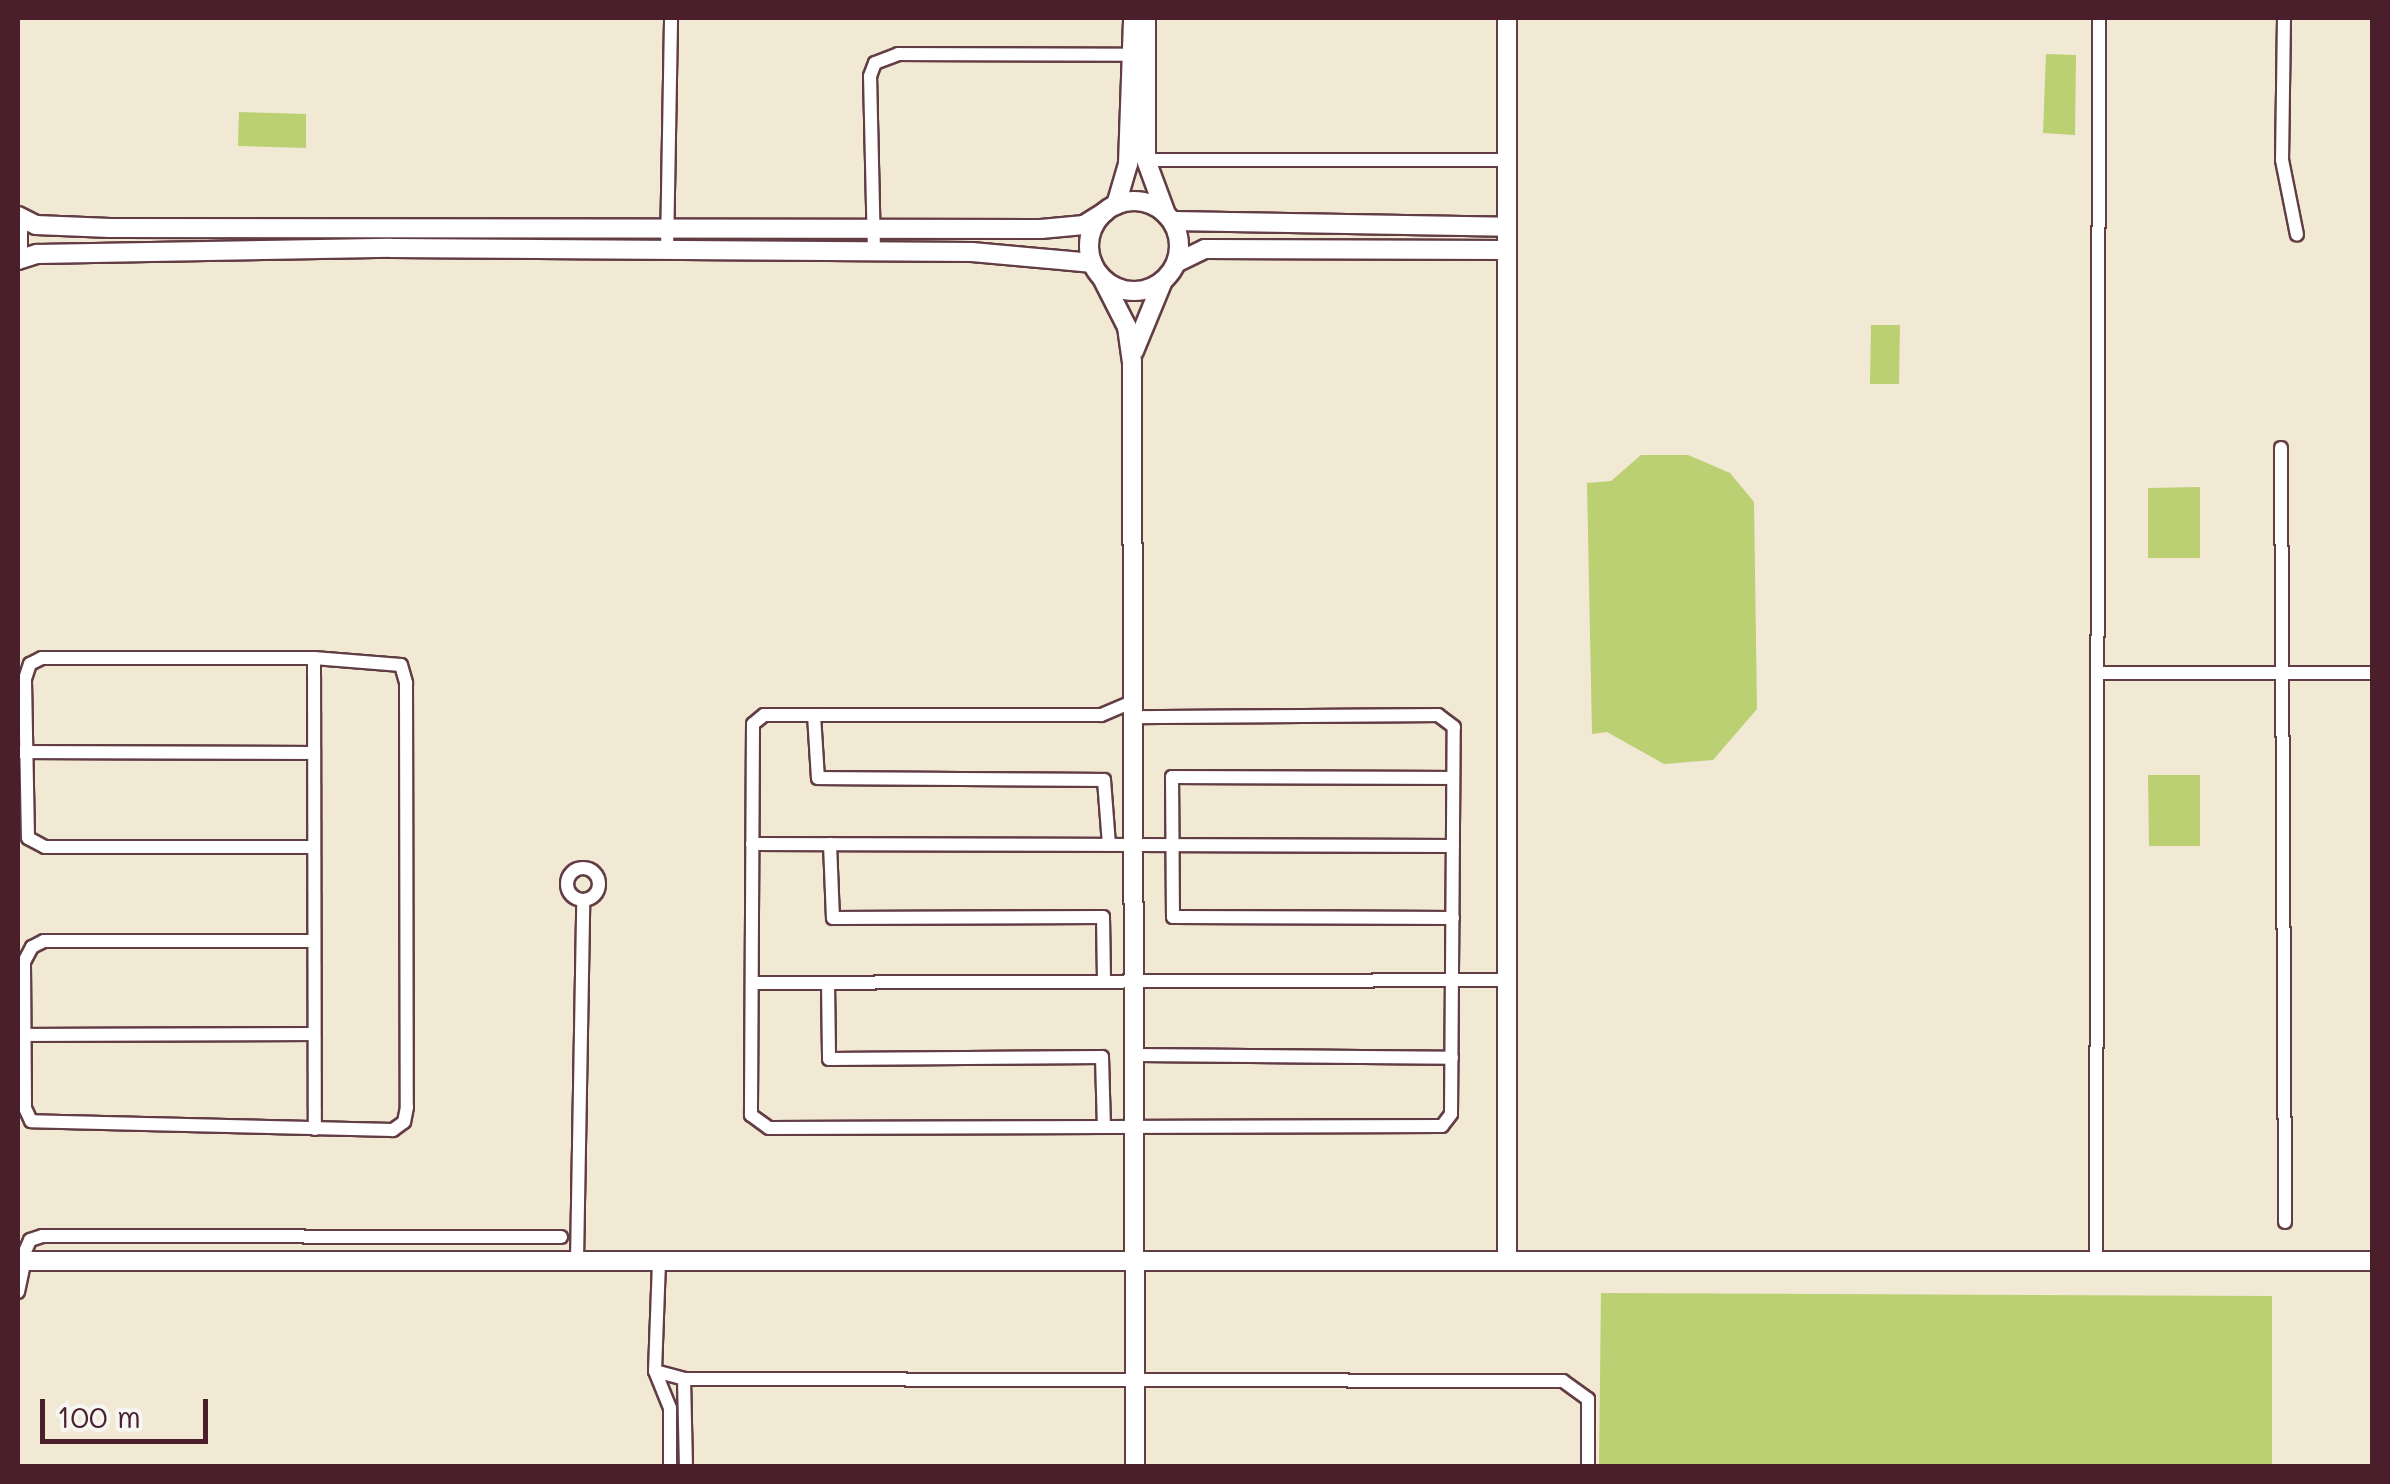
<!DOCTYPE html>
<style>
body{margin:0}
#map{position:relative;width:2390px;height:1484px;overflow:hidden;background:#f1e9d4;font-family:Mali,sans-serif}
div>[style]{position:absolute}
.green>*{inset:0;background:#bbcf73}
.roads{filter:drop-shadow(2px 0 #633d44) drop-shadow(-2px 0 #633d44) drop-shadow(0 2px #633d44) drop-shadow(0 -2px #633d44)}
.street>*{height:12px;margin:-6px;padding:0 6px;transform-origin:6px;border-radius:6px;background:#fff}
.street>.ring{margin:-6px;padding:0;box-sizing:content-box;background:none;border:12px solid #fff;border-radius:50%}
.secondary>*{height:18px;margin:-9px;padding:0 9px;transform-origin:9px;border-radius:9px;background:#fff}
.secondary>.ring{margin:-9px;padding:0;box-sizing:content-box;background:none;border:18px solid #fff;border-radius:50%}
span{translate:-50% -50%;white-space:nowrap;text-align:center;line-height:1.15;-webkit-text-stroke:10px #f6f6f2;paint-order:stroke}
.frame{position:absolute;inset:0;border:20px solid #4a1f2b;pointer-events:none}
.scale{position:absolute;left:40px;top:1399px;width:168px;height:45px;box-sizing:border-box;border:5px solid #4a1f2b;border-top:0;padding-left:12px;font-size:30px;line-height:35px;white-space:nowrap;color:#4a1f2b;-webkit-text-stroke:8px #f6f6f2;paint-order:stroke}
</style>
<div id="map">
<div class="green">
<div style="clip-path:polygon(2046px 54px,2076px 55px,2075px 135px,2043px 133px)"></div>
<div style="clip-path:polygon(239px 112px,306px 114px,306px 148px,238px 146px)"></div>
<div style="clip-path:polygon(1871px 325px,1900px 325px,1899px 384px,1870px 384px)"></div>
<div style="clip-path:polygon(1641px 455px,1688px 455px,1730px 473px,1754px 502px,1757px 709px,1713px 760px,1664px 764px,1607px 732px,1592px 734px,1587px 483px,1611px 481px)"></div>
<div style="clip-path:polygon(2200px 487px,2200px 558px,2148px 558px,2148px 488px)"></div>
<div style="clip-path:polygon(2148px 775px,2200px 775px,2200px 846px,2149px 846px)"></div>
<div style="clip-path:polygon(1601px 1293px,2272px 1296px,2272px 1466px,1599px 1466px)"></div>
</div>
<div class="roads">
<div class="street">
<div style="left:2284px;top:18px;width:142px;rotate:90.8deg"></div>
<div style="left:2282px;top:160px;width:76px;rotate:78.7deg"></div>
<div style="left:1146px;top:160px;width:362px"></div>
<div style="left:667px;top:250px;width:232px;rotate:-89deg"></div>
<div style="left:874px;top:251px;width:175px;rotate:-91.3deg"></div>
<div style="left:870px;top:76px;width:14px;rotate:-69deg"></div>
<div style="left:875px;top:63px;width:25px;rotate:-21deg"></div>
<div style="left:898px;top:54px;width:235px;rotate:0.2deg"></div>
<div style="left:2281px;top:448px;width:774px;rotate:89.7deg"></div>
<div style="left:314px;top:658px;width:471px;rotate:89.9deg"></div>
<div style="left:2098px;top:673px;width:274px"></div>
<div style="left:1132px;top:702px;width:34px;rotate:157deg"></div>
<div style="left:1101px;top:715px;width:337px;rotate:180deg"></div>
<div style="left:764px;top:715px;width:14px;rotate:141deg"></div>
<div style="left:753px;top:724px;width:391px;rotate:90.3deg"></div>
<div style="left:751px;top:1115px;width:22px;rotate:36deg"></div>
<div style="left:769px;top:1128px;width:673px;rotate:-0.17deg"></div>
<div style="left:1442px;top:1126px;width:15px;rotate:-53deg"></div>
<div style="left:1451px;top:1114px;width:387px;rotate:-89.6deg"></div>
<div style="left:1454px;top:727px;width:20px;rotate:-143deg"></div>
<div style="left:1438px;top:715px;width:306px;rotate:179.6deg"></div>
<div style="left:814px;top:715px;width:63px;rotate:86.4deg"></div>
<div style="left:818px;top:778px;width:286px;rotate:0.4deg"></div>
<div style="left:1104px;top:780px;width:65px;rotate:85.6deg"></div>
<div style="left:20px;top:752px;width:294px;rotate:0.2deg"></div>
<div style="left:752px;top:844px;width:701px;rotate:0.16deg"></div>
<div style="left:830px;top:844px;width:74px;rotate:87.7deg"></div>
<div style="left:833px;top:918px;width:270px;rotate:-0.2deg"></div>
<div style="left:1103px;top:917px;width:64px;rotate:89.1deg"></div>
<div style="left:314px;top:847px;width:269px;rotate:180deg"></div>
<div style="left:45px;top:847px;width:19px;rotate:-152deg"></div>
<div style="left:28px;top:838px;width:159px;rotate:-91.1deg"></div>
<div style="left:25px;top:679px;width:16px;rotate:-72deg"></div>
<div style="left:30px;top:664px;width:13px;rotate:-27deg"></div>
<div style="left:42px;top:658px;width:272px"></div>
<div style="left:314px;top:658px;width:87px;rotate:4.6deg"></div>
<div style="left:401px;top:665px;width:19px;rotate:74deg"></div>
<div style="left:406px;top:683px;width:424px;rotate:89.9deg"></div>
<div style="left:407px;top:1107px;width:15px;rotate:101deg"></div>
<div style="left:404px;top:1122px;width:14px;rotate:144deg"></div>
<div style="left:393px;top:1130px;width:362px;rotate:-178.6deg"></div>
<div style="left:31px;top:1121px;width:14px;rotate:-115deg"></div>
<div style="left:25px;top:1108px;width:146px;rotate:-90.4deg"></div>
<div style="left:24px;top:962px;width:17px;rotate:-62deg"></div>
<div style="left:32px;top:947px;width:13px;rotate:-27deg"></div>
<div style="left:44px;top:941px;width:270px"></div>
<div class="ring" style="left:567px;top:868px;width:20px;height:20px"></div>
<div style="left:1453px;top:918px;width:280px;rotate:-179.8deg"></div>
<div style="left:1173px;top:917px;width:140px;rotate:-90.4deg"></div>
<div style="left:1172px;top:777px;width:281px;rotate:0.2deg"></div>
<div style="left:752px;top:983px;width:755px;rotate:-0.23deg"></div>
<div style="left:828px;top:983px;width:76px;rotate:89.2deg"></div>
<div style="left:829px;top:1059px;width:273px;rotate:-0.4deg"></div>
<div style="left:1102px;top:1057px;width:70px;rotate:88.4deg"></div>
<div style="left:20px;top:1035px;width:294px;rotate:-0.2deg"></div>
<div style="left:1138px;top:1055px;width:314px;rotate:0.5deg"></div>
<div style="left:23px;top:1256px;width:17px;rotate:-66deg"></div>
<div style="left:30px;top:1240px;width:13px;rotate:-18deg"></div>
<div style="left:42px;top:1236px;width:519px;rotate:0.11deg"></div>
<div style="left:2096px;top:1260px;width:1242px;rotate:-89.86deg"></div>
<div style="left:577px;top:1261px;width:361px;rotate:-89deg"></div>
<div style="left:659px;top:1262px;width:109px;rotate:92.1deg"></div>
<div style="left:655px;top:1371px;width:40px;rotate:68deg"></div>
<div style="left:670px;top:1408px;width:58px;rotate:90deg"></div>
<div style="left:18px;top:1292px;width:25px;rotate:-78deg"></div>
<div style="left:655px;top:1371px;width:30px;rotate:15deg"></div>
<div style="left:684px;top:1379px;width:879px;rotate:0.13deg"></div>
<div style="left:1563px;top:1381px;width:31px;rotate:36deg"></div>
<div style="left:1588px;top:1399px;width:67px;rotate:90deg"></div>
<div style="left:684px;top:1379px;width:87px;rotate:88.7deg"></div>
</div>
<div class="secondary">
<div style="left:1146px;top:18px;width:142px;rotate:90deg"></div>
<div style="left:1146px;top:160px;width:58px;rotate:69.7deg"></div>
<div style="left:1507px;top:18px;width:1242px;rotate:90deg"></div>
<div class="ring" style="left:1089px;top:201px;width:72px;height:72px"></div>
<div style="left:1116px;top:205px;width:43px;rotate:-73.7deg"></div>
<div style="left:1128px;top:164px;width:146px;rotate:-88deg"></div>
<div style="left:18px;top:216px;width:20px;rotate:27deg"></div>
<div style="left:36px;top:225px;width:74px;rotate:2.3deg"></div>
<div style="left:110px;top:228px;width:931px;rotate:0.06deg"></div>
<div style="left:1041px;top:229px;width:43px;rotate:-5.3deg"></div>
<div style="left:1084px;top:225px;width:25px;rotate:-32deg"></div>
<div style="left:1172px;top:221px;width:335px;rotate:1deg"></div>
<div style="left:18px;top:224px;width:36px;rotate:90deg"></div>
<div style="left:18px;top:260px;width:20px;rotate:-18deg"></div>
<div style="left:37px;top:254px;width:354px;rotate:-1deg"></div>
<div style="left:391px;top:248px;width:581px;rotate:0.39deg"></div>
<div style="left:972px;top:252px;width:121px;rotate:5.2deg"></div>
<div style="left:1176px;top:263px;width:32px;rotate:-26deg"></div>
<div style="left:1205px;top:249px;width:302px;rotate:0.2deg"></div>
<div style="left:1102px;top:278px;width:55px;rotate:63deg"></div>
<div style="left:1127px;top:327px;width:34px;rotate:82deg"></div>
<div style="left:1132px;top:361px;width:1105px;rotate:89.84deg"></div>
<div style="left:1134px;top:351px;width:74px;rotate:-67.6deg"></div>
<div style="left:18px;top:1261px;width:2354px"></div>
</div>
</div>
<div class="frame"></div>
<div class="scale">100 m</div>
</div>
